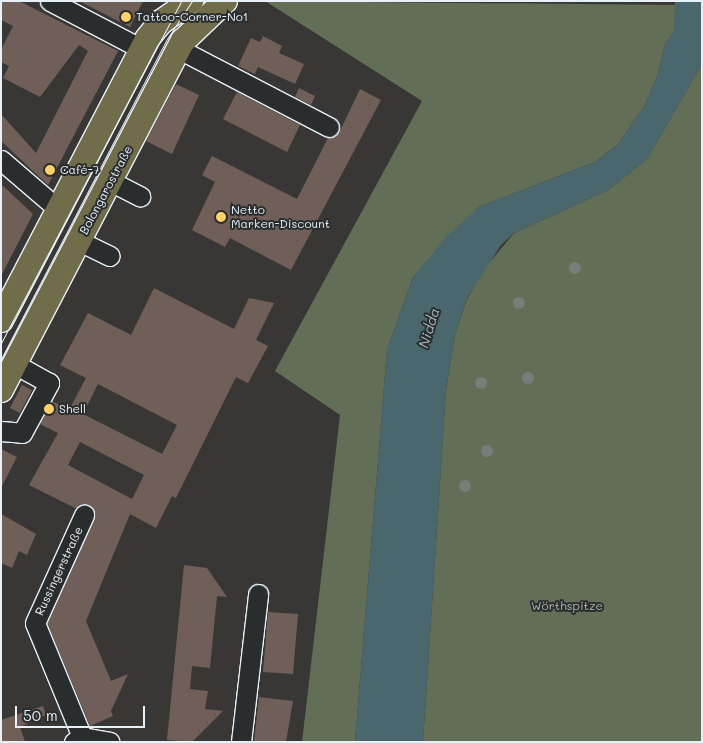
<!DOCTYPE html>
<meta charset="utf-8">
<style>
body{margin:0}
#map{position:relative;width:703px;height:743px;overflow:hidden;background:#383736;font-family:Mali,sans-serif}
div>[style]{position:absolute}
.green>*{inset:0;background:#636e56}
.water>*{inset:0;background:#4b676e}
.building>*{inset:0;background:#705f58}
.roads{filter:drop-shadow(1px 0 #e8f1f8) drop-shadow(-1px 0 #e8f1f8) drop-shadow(0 1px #e8f1f8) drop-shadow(0 -1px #e8f1f8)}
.minor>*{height:19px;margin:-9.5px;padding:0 9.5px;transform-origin:9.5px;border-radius:9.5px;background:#2a2d2e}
.major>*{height:24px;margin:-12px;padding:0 12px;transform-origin:12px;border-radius:12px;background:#716d4b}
.tram>*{height:1px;margin:-0.5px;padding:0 0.5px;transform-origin:0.5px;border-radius:0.5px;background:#e8f1f8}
.trees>*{width:12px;height:12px;margin:-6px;border-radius:50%;background:#787d79}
.dots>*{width:14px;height:14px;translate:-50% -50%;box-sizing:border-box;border:2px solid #2a2d2e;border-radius:50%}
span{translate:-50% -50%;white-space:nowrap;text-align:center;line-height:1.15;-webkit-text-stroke:4px #2a2d2e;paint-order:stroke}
.poi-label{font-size:12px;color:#e8f1f8}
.left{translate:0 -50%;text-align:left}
.street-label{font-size:12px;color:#e8f1f8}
.park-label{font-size:12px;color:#acb6af}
.water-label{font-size:14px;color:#a9bac1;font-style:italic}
.frame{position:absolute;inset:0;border:2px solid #e8f1f8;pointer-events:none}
.scale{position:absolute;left:15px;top:706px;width:130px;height:22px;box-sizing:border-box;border:2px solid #e8f1f8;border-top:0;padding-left:6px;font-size:15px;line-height:18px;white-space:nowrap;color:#e8f1f8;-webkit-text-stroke:4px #2a2d2e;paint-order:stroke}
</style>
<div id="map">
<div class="green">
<div style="clip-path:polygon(265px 1px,676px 5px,674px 31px,665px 45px,658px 74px,644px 107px,617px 145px,595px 162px,479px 207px,413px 277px,387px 350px,355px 742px,302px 742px,340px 415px,275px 371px,422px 101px)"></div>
<div style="clip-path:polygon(702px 64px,702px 742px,423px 742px,446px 390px,455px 334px,467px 299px,485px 268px,514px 233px,608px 190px,647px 159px)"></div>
</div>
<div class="water">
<div style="clip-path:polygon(675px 1px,702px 1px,702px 64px,647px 159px,608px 190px,514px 233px,501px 245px,467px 298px,455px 334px,446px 390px,423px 742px,355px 742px,387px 350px,413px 277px,447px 236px,479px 207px,595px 162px,617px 145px,644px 107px,658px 74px,665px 45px,674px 31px)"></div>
</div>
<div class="building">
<div style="clip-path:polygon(1px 1px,19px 1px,118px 51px,48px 185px,1px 141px,1px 114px,36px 153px,88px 51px,79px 45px,40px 97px,3px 78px,9px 66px,1px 62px,1px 50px,13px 26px,1px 20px)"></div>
<div style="clip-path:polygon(79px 1px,143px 1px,130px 27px)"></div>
<div style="clip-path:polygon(263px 36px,282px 46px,279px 53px,304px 64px,295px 84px,258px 67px,255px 74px,238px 66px,251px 38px,260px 42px)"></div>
<div style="clip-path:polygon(176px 84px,199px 95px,172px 154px,146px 141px)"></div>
<div style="clip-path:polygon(299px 88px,315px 96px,311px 105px,295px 97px)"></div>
<div style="clip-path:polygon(360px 89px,381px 100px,291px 270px,230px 238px,225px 247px,192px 230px,215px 182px,202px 175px,212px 156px,297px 199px,328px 138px,339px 133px)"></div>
<div style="clip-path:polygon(237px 92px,300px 125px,287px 152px,223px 119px)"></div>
<div style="clip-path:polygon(1px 184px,33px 214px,1px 276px)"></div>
<div style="clip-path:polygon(evenodd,154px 288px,234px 329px,249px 298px,274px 303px,256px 340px,268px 346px,248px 383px,236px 377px,176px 498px,172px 496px,156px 528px,130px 514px,86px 621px,111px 681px,128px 674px,111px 711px,113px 716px,90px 726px,47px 623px,95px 513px,88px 505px,75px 508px,29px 485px,58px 433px,40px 424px,52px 401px,69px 410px,86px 378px,60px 365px,88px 313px,131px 335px,154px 288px,98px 384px,177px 425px,162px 454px,83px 414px,98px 384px,154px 288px,80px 442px,144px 475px,132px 499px,68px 465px,80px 442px)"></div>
<div style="clip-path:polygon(22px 385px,32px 390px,20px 413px,10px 408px)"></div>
<div style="clip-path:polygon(1px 449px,17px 457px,1px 488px)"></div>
<div style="clip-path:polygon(1px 514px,36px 534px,27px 555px,19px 551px,12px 568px,1px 563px)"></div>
<div style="clip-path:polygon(184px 565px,207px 568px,227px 597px,217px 596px,210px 668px,192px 666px,190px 689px,208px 691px,205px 709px,223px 711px,192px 742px,167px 740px)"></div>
<div style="clip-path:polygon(268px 612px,298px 614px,293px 674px,263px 672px)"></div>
<div style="clip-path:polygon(259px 697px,293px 701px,286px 742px,254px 742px)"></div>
<div style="clip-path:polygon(43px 706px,46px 715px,20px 727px,25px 742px,1px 742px,1px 720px)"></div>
</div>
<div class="roads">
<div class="minor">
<div style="left:50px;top:1px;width:104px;rotate:27.6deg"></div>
<div style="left:179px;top:49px;width:169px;rotate:27.5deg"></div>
<div style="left:1px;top:160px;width:75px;rotate:40.7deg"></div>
<div style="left:110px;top:181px;width:34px;rotate:27deg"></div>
<div style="left:79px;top:241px;width:34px;rotate:26deg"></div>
<div style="left:1px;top:431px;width:21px;rotate:5deg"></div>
<div style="left:22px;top:433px;width:57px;rotate:-61.6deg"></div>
<div style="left:49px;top:383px;width:39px;rotate:-151deg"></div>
<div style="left:82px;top:737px;width:123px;rotate:-112.4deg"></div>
<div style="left:35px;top:623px;width:119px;rotate:-65.6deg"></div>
<div style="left:74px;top:742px;width:9px;rotate:-32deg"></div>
<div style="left:82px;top:737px;width:28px;rotate:10deg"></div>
<div style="left:241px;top:742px;width:149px;rotate:-83.4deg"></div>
</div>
<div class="major">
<div style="left:1px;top:320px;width:317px;rotate:-62.5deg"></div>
<div style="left:147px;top:39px;width:22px;rotate:-51deg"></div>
<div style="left:161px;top:22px;width:37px;rotate:-35deg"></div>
<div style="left:1px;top:390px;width:394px;rotate:-62.5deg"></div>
<div style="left:183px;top:41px;width:58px;rotate:-43.6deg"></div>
</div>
</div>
<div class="tram">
<div style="left:1px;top:343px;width:386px;rotate:-62.2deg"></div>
<div style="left:1px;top:359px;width:360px;rotate:-62.6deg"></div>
<div style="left:167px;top:39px;width:45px;rotate:-56.7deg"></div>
</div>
<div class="trees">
<div style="left:575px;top:268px"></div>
<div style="left:519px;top:303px"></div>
<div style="left:528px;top:378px"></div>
<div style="left:481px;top:383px"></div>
<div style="left:487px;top:451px"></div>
<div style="left:465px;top:486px"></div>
</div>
<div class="dots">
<div style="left:126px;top:17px;background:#ffd166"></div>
<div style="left:50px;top:170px;background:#ffd166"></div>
<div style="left:221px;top:217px;background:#ffd166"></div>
<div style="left:49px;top:409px;background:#ffd166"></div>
</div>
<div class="poi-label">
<span class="left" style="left:136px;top:17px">Tattoo-Corner-No1</span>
<span class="left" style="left:60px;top:170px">Café-7</span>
<span class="left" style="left:231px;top:217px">Netto<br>Marken-Discount</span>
<span class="left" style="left:59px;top:409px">Shell</span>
</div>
<div class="street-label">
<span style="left:106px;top:190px;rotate:-62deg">Bolongarostraße</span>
<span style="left:59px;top:571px;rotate:-65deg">Russingerstraße</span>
</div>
<div class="park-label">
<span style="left:567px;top:606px">Wörthspitze</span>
</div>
<div class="water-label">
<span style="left:429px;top:328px;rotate:-73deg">Nidda</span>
</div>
<div class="frame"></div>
<div class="scale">50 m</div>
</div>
